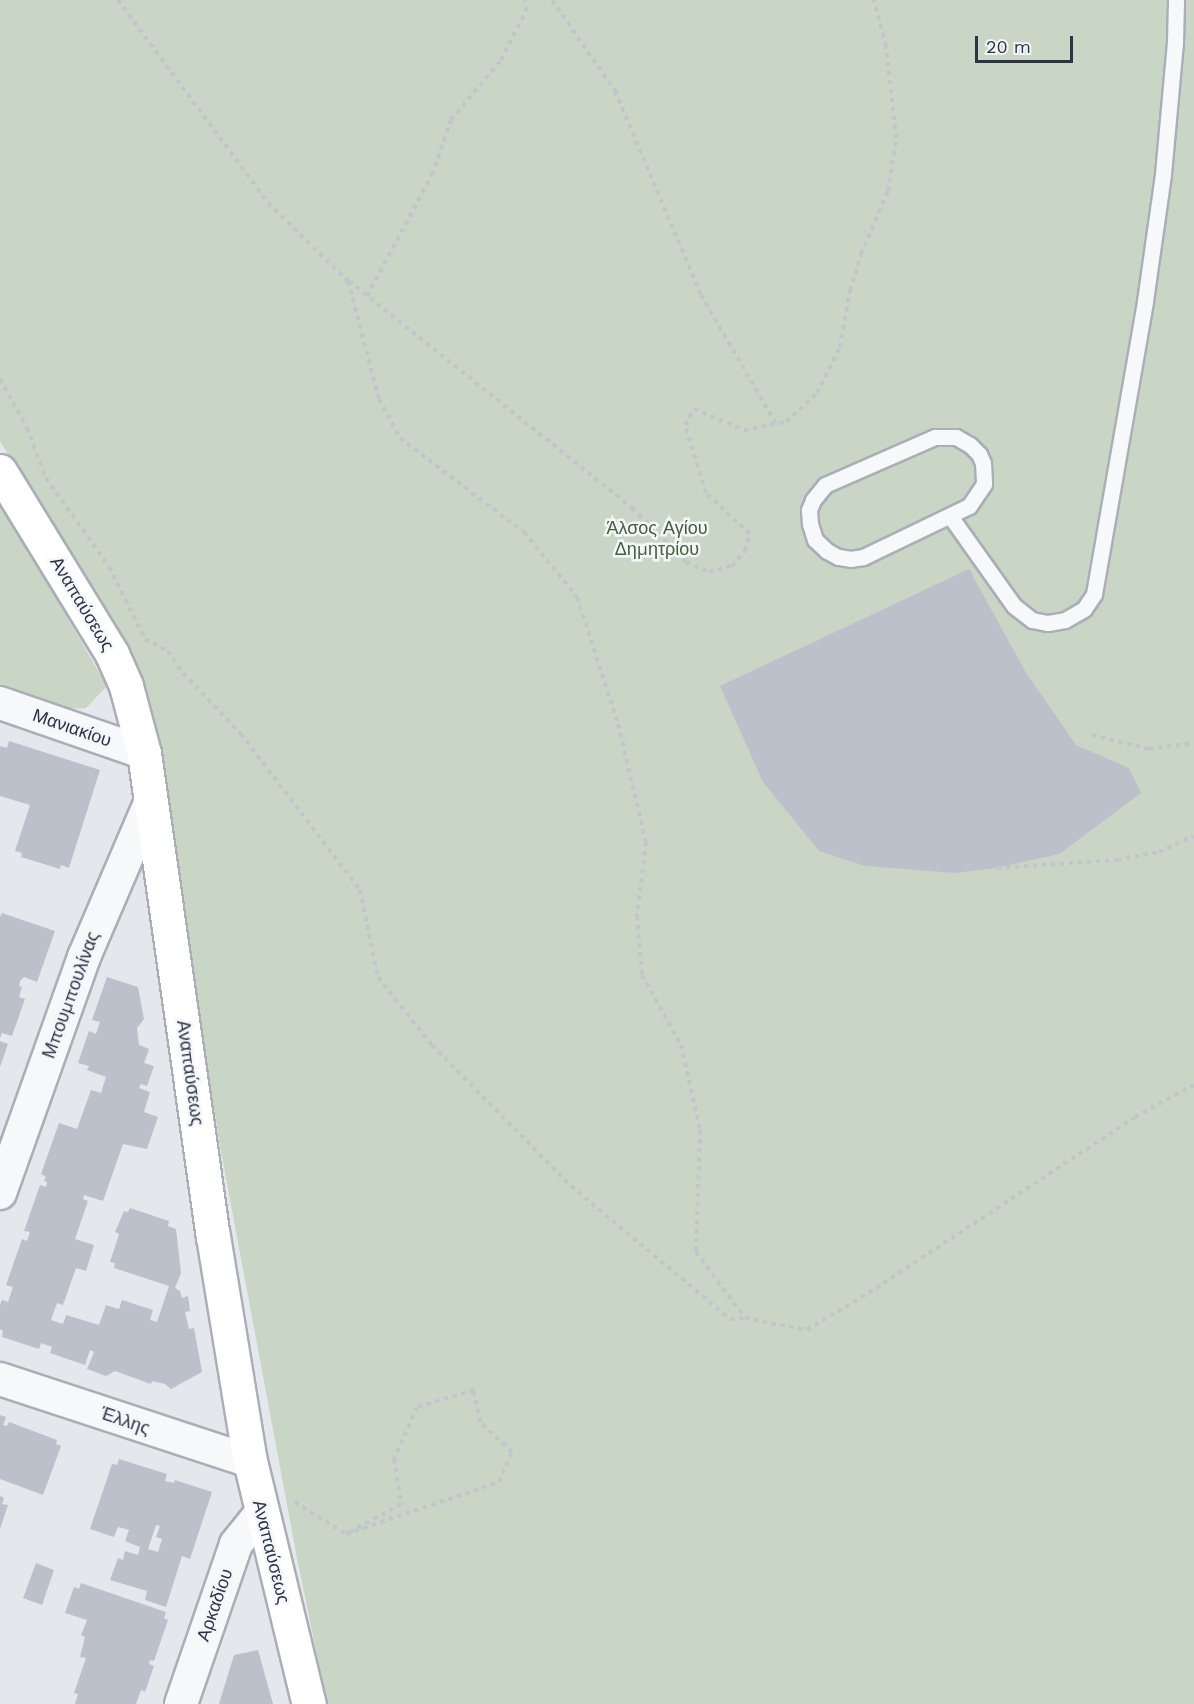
<!DOCTYPE html>
<meta charset="utf-8">
<style>
body{margin:0}
#map{position:relative;width:1194px;height:1704px;overflow:hidden;background:#e4e7ec;font-family:"Work Sans",sans-serif}
div>[style]{position:absolute}
.green>*{inset:0;background:#c9d6c5}
.building>*{inset:0;background:#bbc0ca}
.path>*{height:4px;margin-top:-2px;transform-origin:0;background:repeating-linear-gradient(90deg,#c2c5cb 0 4.5px,transparent 0 9px)}
.roads{filter:drop-shadow(2px 0 #a9aeb7) drop-shadow(-2px 0 #a9aeb7) drop-shadow(0 2px #a9aeb7) drop-shadow(0 -2px #a9aeb7)}
.lane>*{height:15px;margin:-7.5px;padding:0 7.5px;transform-origin:7.5px;border-radius:7.5px;background:#f7f8fa}
.street>*{height:32px;margin:-16px;padding:0 16px;transform-origin:16px;border-radius:16px;background:#f7f8fa}
.secondary>*{height:33px;margin:-16.5px;padding:0 16.5px;transform-origin:16.5px;border-radius:16.5px;background:#fff}
span{translate:-50% -50%;white-space:nowrap;text-align:center;line-height:1.15;-webkit-text-stroke:5px #f4f6f9;paint-order:stroke}
.park-label{font-size:18px;color:#3f6138}
.street-label{font-size:18px;color:#2b3445}
.scale{position:absolute;left:975px;top:36px;width:98px;height:27px;box-sizing:border-box;border:3px solid #2b3445;border-top:0;padding-left:8px;font-size:18px;line-height:21px;white-space:nowrap;color:#2b3445;-webkit-text-stroke:4px #f4f6f9;paint-order:stroke}
</style>
<div id="map">
<div class="green">
<div style="clip-path:polygon(0 0,1194px 0,1194px 1704px,327px 1704px,297px 1558px,220px 1146px,160px 770px,106px 618px,0 441px)"></div>
<div style="clip-path:polygon(0 501px,107px 686px,86px 708px,64px 709px,0 686px)"></div>
</div>
<div class="building">
<div style="clip-path:polygon(969px 569px,1025px 671px,1076px 745px,1129px 768px,1141px 793px,1059px 854px,996px 868px,955px 873px,865px 866px,819px 851px,763px 782px,720px 686px)"></div>
<div style="clip-path:polygon(9px 741px,100px 770px,69px 868px,61px 865px,60px 869px,21px 857px,22px 853px,15px 851px,30px 805px,0 796px,0 746px,7px 748px)"></div>
<div style="clip-path:polygon(2px 913px,55px 931px,37px 982px,24px 977px,20px 981px,19px 986px,22px 987px,19px 997px,25px 999px,12px 1036px,2px 1033px,0 1038px,0 917px)"></div>
<div style="clip-path:polygon(107px 977px,138px 987px,144px 1019px,137px 1028px,139px 1045px,149px 1049px,144px 1063px,154px 1066px,147px 1086px,141px 1084px,139px 1088px,150px 1092px,144px 1112px,158px 1117px,147px 1149px,123px 1144px,103px 1201px,84px 1195px,83px 1199px,88px 1201px,75px 1239px,94px 1245px,86px 1271px,76px 1268px,63px 1305px,57px 1303px,51px 1320px,63px 1324px,66px 1315px,99px 1325px,106px 1305px,119px 1309px,122px 1300px,153px 1310px,150px 1320px,157px 1322px,169px 1286px,114px 1268px,115px 1263px,110px 1262px,119px 1234px,115px 1232px,124px 1211px,128px 1212px,130px 1208px,169px 1221px,168px 1226px,176px 1229px,181px 1273px,175px 1288px,180px 1291px,182px 1298px,188px 1296px,190px 1311px,185px 1312px,189px 1329px,194px 1328px,202px 1372px,171px 1389px,165px 1384px,152px 1381px,151px 1384px,115px 1371px,106px 1376px,87px 1369px,94px 1352px,90px 1350px,85px 1365px,50px 1353px,52px 1347px,41px 1343px,39px 1349px,2px 1337px,3px 1331px,0 1329px,0 1305px,2px 1300px,8px 1302px,13px 1287px,6px 1285px,22px 1239px,27px 1241px,30px 1232px,24px 1231px,40px 1185px,46px 1187px,47px 1182px,44px 1181px,46px 1177px,41px 1174px,59px 1123px,77px 1129px,91px 1090px,101px 1093px,106px 1077px,87px 1070px,89px 1066px,78px 1063px,89px 1031px,96px 1034px,100px 1022px,92px 1020px)"></div>
<div style="clip-path:polygon(0 1041px,8px 1044px,0 1067px)"></div>
<div style="clip-path:polygon(0 1415px,6px 1417px,3px 1425px,7px 1426px,9px 1422px,57px 1440px,56px 1444px,61px 1446px,43px 1495px,0 1479px)"></div>
<div style="clip-path:polygon(evenodd,119px 1459px,167px 1474px,165px 1481px,174px 1483px,175px 1480px,212px 1492px,190px 1559px,182px 1556px,166px 1607px,145px 1600px,147px 1591px,110px 1580px,118px 1558px,123px 1560px,125px 1551px,138px 1555px,140px 1547px,125px 1541px,129px 1530px,118px 1527px,114px 1537px,90px 1529px,112px 1464px,117px 1465px,119px 1459px,156px 1525px,160px 1526px,156px 1537px,162px 1539px,158px 1552px,148px 1549px,156px 1525px)"></div>
<div style="clip-path:polygon(0 1496px,4px 1498px,2px 1504px,8px 1505px,0 1529px)"></div>
<div style="clip-path:polygon(36px 1563px,54px 1570px,42px 1605px,23px 1598px)"></div>
<div style="clip-path:polygon(81px 1583px,166px 1612px,164px 1618px,168px 1620px,154px 1661px,150px 1660px,149px 1664px,154px 1666px,145px 1692px,141px 1690px,136px 1704px,75px 1704px,78px 1694px,74px 1693px,86px 1658px,80px 1657px,85px 1637px,81px 1635px,87px 1620px,65px 1613px,74px 1587px,79px 1589px)"></div>
<div style="clip-path:polygon(258px 1650px,273px 1704px,219px 1704px,234px 1655px)"></div>
</div>
<div class="path">
<div style="left:118px;top:0;width:252px;rotate:53.5deg"></div>
<div style="left:268px;top:203px;width:112px;rotate:44.3deg"></div>
<div style="left:348px;top:281px;width:122px;rotate:75.3deg"></div>
<div style="left:379px;top:399px;width:44px;rotate:61.7deg"></div>
<div style="left:400px;top:438px;width:156px;rotate:37.2deg"></div>
<div style="left:524px;top:532px;width:84px;rotate:50.8deg"></div>
<div style="left:577px;top:597px;width:133px;rotate:72.1deg"></div>
<div style="left:618px;top:724px;width:121px;rotate:76.7deg"></div>
<div style="left:646px;top:842px;width:75px;rotate:96.9deg"></div>
<div style="left:637px;top:916px;width:59px;rotate:85.2deg"></div>
<div style="left:642px;top:975px;width:80px;rotate:60.9deg"></div>
<div style="left:681px;top:1045px;width:87px;rotate:77.4deg"></div>
<div style="left:700px;top:1130px;width:122px;rotate:91.9deg"></div>
<div style="left:696px;top:1252px;width:82px;rotate:53.4deg"></div>
<div style="left:745px;top:1318px;width:63px;rotate:11deg"></div>
<div style="left:807px;top:1330px;width:81px;rotate:-31.3deg"></div>
<div style="left:876px;top:1288px;width:310px;rotate:-33.4deg"></div>
<div style="left:1135px;top:1117px;width:67px;rotate:-28.5deg"></div>
<div style="left:552px;top:0;width:111px;rotate:55.3deg"></div>
<div style="left:615px;top:91px;width:221px;rotate:67.1deg"></div>
<div style="left:701px;top:295px;width:149px;rotate:59.8deg"></div>
<div style="left:349px;top:281px;width:363px;rotate:38.7deg"></div>
<div style="left:632px;top:508px;width:76px;rotate:45deg"></div>
<div style="left:686px;top:562px;width:25px;rotate:23deg"></div>
<div style="left:709px;top:572px;width:24px;rotate:-15deg"></div>
<div style="left:732px;top:566px;width:20px;rotate:-49deg"></div>
<div style="left:745px;top:551px;width:18px;rotate:-74deg"></div>
<div style="left:750px;top:534px;width:60px;rotate:-137deg"></div>
<div style="left:706px;top:493px;width:71px;rotate:-107.2deg"></div>
<div style="left:685px;top:425px;width:18px;rotate:-61deg"></div>
<div style="left:694px;top:409px;width:54px;rotate:22.8deg"></div>
<div style="left:744px;top:430px;width:43px;rotate:-10.8deg"></div>
<div style="left:786px;top:422px;width:42px;rotate:-43.1deg"></div>
<div style="left:817px;top:393px;width:51px;rotate:-63.4deg"></div>
<div style="left:840px;top:347px;width:57px;rotate:-79.9deg"></div>
<div style="left:850px;top:291px;width:39px;rotate:-73deg"></div>
<div style="left:861px;top:254px;width:69px;rotate:-66.8deg"></div>
<div style="left:888px;top:191px;width:54px;rotate:-81.4deg"></div>
<div style="left:896px;top:138px;width:93px;rotate:-96.2deg"></div>
<div style="left:886px;top:46px;width:48px;rotate:-104.6deg"></div>
<div style="left:367px;top:296px;width:137px;rotate:-61.8deg"></div>
<div style="left:432px;top:175px;width:58px;rotate:-70.9deg"></div>
<div style="left:451px;top:120px;width:78px;rotate:-50.2deg"></div>
<div style="left:501px;top:60px;width:55px;rotate:-63deg"></div>
<div style="left:526px;top:11px;width:11px;rotate:-95deg"></div>
<div style="left:0;top:379px;width:56px;rotate:61.1deg"></div>
<div style="left:27px;top:428px;width:53px;rotate:69.2deg"></div>
<div style="left:46px;top:478px;width:109px;rotate:54.7deg"></div>
<div style="left:109px;top:567px;width:80px;rotate:63.4deg"></div>
<div style="left:145px;top:639px;width:26px;rotate:28deg"></div>
<div style="left:168px;top:651px;width:27px;rotate:56deg"></div>
<div style="left:183px;top:673px;width:84px;rotate:46.4deg"></div>
<div style="left:241px;top:734px;width:196px;rotate:52.7deg"></div>
<div style="left:360px;top:890px;width:89px;rotate:78.3deg"></div>
<div style="left:378px;top:977px;width:28px;rotate:52deg"></div>
<div style="left:395px;top:999px;width:59px;rotate:51.2deg"></div>
<div style="left:432px;top:1045px;width:198px;rotate:45.4deg"></div>
<div style="left:571px;top:1186px;width:207px;rotate:39.9deg"></div>
<div style="left:730px;top:1319px;width:14px;rotate:-4deg"></div>
<div style="left:1092px;top:735px;width:59px;rotate:13.8deg"></div>
<div style="left:1149px;top:749px;width:45px;rotate:-7.6deg"></div>
<div style="left:997px;top:868px;width:120px;rotate:-3.8deg"></div>
<div style="left:1117px;top:860px;width:43px;rotate:-10.8deg"></div>
<div style="left:1159px;top:852px;width:38px;rotate:-25deg"></div>
<div style="left:295px;top:1502px;width:60px;rotate:32.1deg"></div>
<div style="left:346px;top:1534px;width:162px;rotate:-18.8deg"></div>
<div style="left:499px;top:1482px;width:33px;rotate:-67deg"></div>
<div style="left:512px;top:1452px;width:44px;rotate:-136.8deg"></div>
<div style="left:480px;top:1422px;width:33px;rotate:-101deg"></div>
<div style="left:474px;top:1390px;width:59px;rotate:163.4deg"></div>
<div style="left:417px;top:1407px;width:57px;rotate:113.9deg"></div>
<div style="left:394px;top:1459px;width:46px;rotate:81.2deg"></div>
<div style="left:401px;top:1504px;width:63px;rotate:151.4deg"></div>
</div>
<div class="roads">
<div class="lane">
<div style="left:935px;top:437px;width:21px"></div>
<div style="left:956px;top:437px;width:16px;rotate:30deg"></div>
<div style="left:970px;top:445px;width:13px;rotate:45deg"></div>
<div style="left:979px;top:454px;width:10px;rotate:66deg"></div>
<div style="left:983px;top:463px;width:21px;rotate:87deg"></div>
<div style="left:984px;top:484px;width:27px;rotate:124deg"></div>
<div style="left:969px;top:506px;width:118px;rotate:154.3deg"></div>
<div style="left:863px;top:557px;width:12px;rotate:171deg"></div>
<div style="left:851px;top:559px;width:13px;rotate:-171deg"></div>
<div style="left:838px;top:557px;width:13px;rotate:-151deg"></div>
<div style="left:827px;top:551px;width:16px;rotate:-137deg"></div>
<div style="left:815px;top:540px;width:17px;rotate:-107deg"></div>
<div style="left:810px;top:524px;width:14px;rotate:-94deg"></div>
<div style="left:809px;top:510px;width:11px;rotate:-68deg"></div>
<div style="left:813px;top:500px;width:19px;rotate:-51deg"></div>
<div style="left:825px;top:485px;width:120px;rotate:-23.6deg"></div>
<div style="left:950px;top:516px;width:110px;rotate:54.6deg"></div>
<div style="left:1014px;top:606px;width:23px;rotate:38deg"></div>
<div style="left:1032px;top:620px;width:16px;rotate:11deg"></div>
<div style="left:1048px;top:623px;width:17px;rotate:-10deg"></div>
<div style="left:1065px;top:620px;width:22px;rotate:-30deg"></div>
<div style="left:1084px;top:609px;width:18px;rotate:-56deg"></div>
<div style="left:1094px;top:594px;width:297px;rotate:-80.1deg"></div>
<div style="left:1145px;top:301px;width:128px;rotate:-81.9deg"></div>
<div style="left:1163px;top:174px;width:133px;rotate:-84.8deg"></div>
<div style="left:1175px;top:42px;width:42px;rotate:-88.6deg"></div>
</div>
<div class="street">
<div style="left:0;top:703px;width:152px;rotate:19.1deg"></div>
<div style="left:0;top:1193px;width:251px;rotate:-70.4deg"></div>
<div style="left:84px;top:957px;width:170px;rotate:-66.8deg"></div>
<div style="left:0;top:1379px;width:263px;rotate:18.2deg"></div>
<div style="left:181px;top:1704px;width:169px;rotate:-71deg"></div>
<div style="left:236px;top:1544px;width:40px;rotate:-51deg"></div>
</div>
<div class="secondary">
<div style="left:0;top:471px;width:215px;rotate:58.5deg"></div>
<div style="left:112px;top:654px;width:35px;rotate:66deg"></div>
<div style="left:126px;top:686px;width:69px;rotate:75deg"></div>
<div style="left:144px;top:753px;width:488px;rotate:81.9deg"></div>
<div style="left:213px;top:1236px;width:228px;rotate:80.7deg"></div>
<div style="left:250px;top:1461px;width:250px;rotate:76.4deg"></div>
</div>
</div>
<div class="park-label">
<span style="left:657px;top:539px">Άλσος Αγίου<br>Δημητρίου</span>
</div>
<div class="street-label">
<span style="left:82px;top:604px;rotate:59deg">Αναπαύσεως</span>
<span style="left:72px;top:728px;rotate:19deg">Μανιακίου</span>
<span style="left:71px;top:995px;rotate:-70deg">Μπουμπουλίνας</span>
<span style="left:190px;top:1073px;rotate:82deg">Αναπαύσεως</span>
<span style="left:125px;top:1421px;rotate:19deg">Έλλης</span>
<span style="left:271px;top:1552px;rotate:76deg">Αναπαύσεως</span>
<span style="left:215px;top:1605px;rotate:-71deg">Αρκαδίου</span>
</div>
<div class="scale">20 m</div>
</div>
